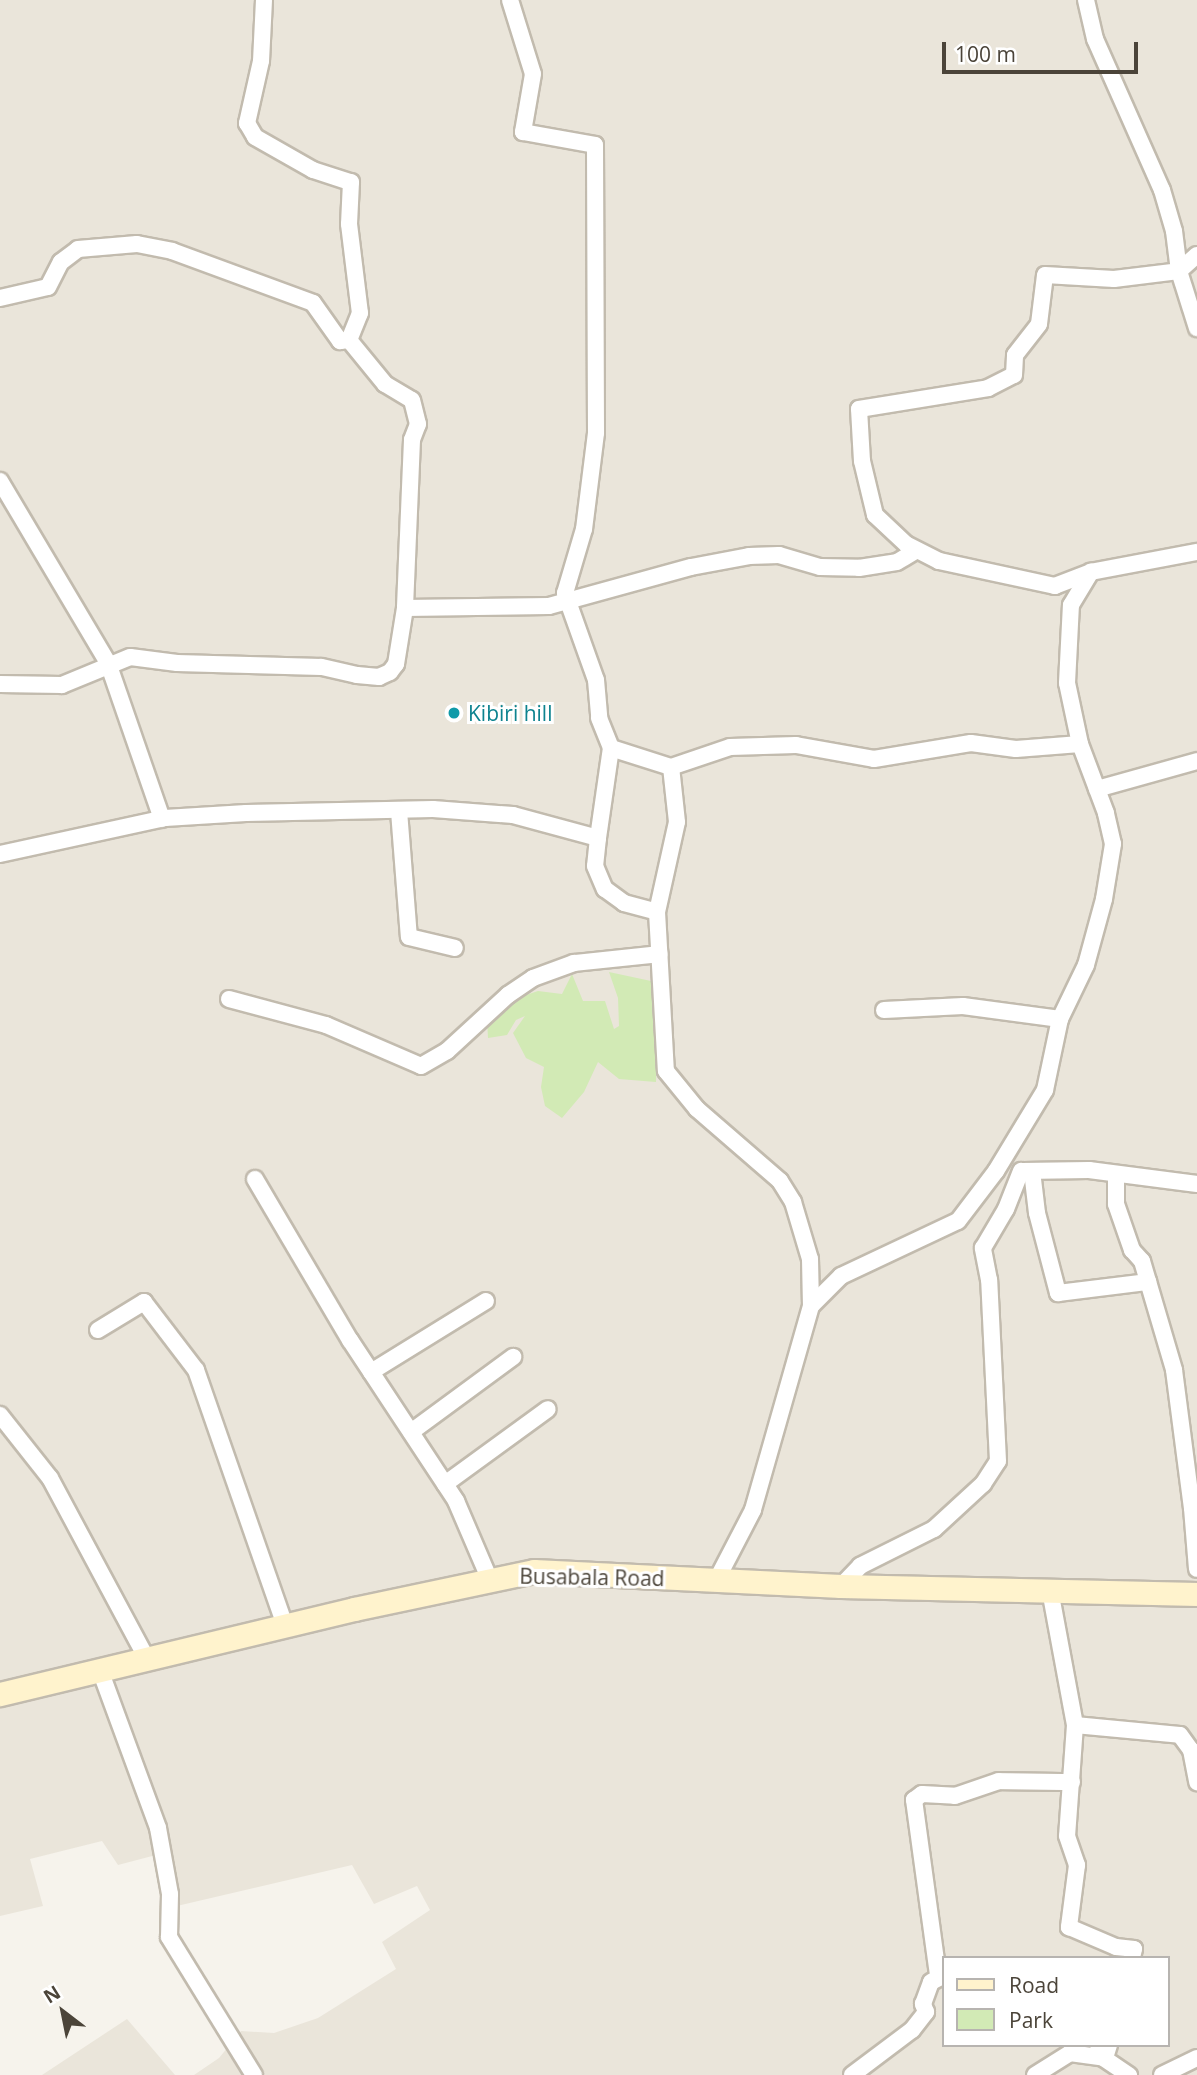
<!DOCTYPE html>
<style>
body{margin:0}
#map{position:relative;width:1197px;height:2075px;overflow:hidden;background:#f6f3ec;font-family:"Open Sans",sans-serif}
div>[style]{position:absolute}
.residential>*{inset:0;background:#eae5da}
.green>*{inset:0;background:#d2eab5}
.roads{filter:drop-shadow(2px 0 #c2bbae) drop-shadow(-2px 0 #c2bbae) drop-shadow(0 2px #c2bbae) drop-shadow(0 -2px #c2bbae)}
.street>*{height:16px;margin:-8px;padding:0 8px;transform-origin:8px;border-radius:8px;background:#fff}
.secondary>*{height:23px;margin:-11.5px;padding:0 11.5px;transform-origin:11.5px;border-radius:11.5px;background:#fff3cd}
.dots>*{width:19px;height:19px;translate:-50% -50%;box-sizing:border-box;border:4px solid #fff;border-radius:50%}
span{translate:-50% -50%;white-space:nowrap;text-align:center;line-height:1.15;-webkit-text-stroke:6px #fff;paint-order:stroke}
.culture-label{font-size:21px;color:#0d838f}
.left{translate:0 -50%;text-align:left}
.street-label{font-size:21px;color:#4b4439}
.legend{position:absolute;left:942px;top:1956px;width:228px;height:91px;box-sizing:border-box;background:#fff;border:2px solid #b7b4b0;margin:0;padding:9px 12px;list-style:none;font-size:21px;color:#4b4439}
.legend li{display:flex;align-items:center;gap:14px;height:35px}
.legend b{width:35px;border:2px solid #b7b4b0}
.north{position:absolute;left:28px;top:1977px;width:70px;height:70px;-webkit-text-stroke:5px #fff;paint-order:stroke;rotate:328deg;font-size:19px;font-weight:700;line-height:28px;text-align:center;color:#4b4439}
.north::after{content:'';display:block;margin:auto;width:24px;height:32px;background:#4b4439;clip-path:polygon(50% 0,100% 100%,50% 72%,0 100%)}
.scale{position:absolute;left:942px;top:42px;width:196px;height:32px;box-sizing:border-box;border:4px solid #4b4439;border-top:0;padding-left:9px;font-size:21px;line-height:24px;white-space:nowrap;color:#4b4439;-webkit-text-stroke:5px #fff;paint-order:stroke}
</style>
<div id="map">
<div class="residential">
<div style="clip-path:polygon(evenodd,0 0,1197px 0,1197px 2075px,194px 2075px,219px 2058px,241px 2031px,274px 2033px,318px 2018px,396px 1969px,382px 1942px,430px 1910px,417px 1886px,374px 1904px,352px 1865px,164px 1909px,156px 1855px,118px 1865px,102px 1841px,30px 1859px,43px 1906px,0 1916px,0 0,943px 1958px,1167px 1958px,1167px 2045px,943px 2045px,943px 1958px)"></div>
<div style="clip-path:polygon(127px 2019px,175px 2075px,42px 2075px)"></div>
</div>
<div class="green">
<div style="clip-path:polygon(609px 972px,651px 981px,658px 1012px,656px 1082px,619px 1079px,598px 1062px,584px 1092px,562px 1118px,545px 1106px,541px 1087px,544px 1067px,526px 1058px,513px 1033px,525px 1016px,516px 1020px,507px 1035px,488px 1038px,487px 1020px,511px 1000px,538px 991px,562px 994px,572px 974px,583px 1001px,605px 1001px,614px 1029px,619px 1026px,618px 998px)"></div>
</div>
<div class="roads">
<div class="street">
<div style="left:264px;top:0;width:61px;rotate:92.8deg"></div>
<div style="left:261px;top:61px;width:64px;rotate:102.7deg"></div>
<div style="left:247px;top:123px;width:16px;rotate:60deg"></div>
<div style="left:255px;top:137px;width:67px;rotate:29.6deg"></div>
<div style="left:313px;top:170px;width:40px;rotate:18deg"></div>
<div style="left:351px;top:182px;width:42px;rotate:92.7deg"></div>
<div style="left:349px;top:224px;width:90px;rotate:83deg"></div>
<div style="left:360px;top:313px;width:29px;rotate:112deg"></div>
<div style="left:510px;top:0;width:77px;rotate:72.7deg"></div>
<div style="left:533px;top:74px;width:59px;rotate:99.8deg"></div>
<div style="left:523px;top:132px;width:73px;rotate:10.2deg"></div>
<div style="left:595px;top:145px;width:288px;rotate:89.8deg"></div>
<div style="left:596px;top:433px;width:97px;rotate:97.1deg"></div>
<div style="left:584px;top:529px;width:67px;rotate:106.5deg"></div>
<div style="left:565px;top:593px;width:92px;rotate:70.4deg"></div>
<div style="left:596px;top:680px;width:38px;rotate:85deg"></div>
<div style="left:599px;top:718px;width:32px;rotate:68deg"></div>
<div style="left:611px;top:748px;width:63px;rotate:17.6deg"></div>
<div style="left:671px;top:767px;width:62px;rotate:-18.7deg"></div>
<div style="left:730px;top:747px;width:66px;rotate:-1.7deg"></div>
<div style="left:796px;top:745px;width:79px;rotate:10.2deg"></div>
<div style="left:874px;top:759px;width:98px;rotate:-9.4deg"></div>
<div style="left:971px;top:743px;width:45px;rotate:7.6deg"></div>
<div style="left:1016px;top:749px;width:64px;rotate:-4.5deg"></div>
<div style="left:1086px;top:0;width:40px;rotate:77deg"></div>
<div style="left:1095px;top:39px;width:165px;rotate:66.1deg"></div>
<div style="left:1162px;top:190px;width:43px;rotate:73.7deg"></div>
<div style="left:1174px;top:231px;width:40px;rotate:82.9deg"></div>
<div style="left:1179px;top:271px;width:60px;rotate:72.5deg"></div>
<div style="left:0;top:298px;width:49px;rotate:-12.9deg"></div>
<div style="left:48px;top:287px;width:28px;rotate:-63deg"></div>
<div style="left:61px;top:262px;width:21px;rotate:-37deg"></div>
<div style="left:78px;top:249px;width:59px;rotate:-4.8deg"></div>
<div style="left:137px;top:244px;width:36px;rotate:11deg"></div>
<div style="left:172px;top:251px;width:150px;rotate:20.2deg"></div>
<div style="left:313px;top:303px;width:47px;rotate:54.6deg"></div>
<div style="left:340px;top:341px;width:9px;rotate:-6deg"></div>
<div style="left:349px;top:340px;width:57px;rotate:50.7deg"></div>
<div style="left:385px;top:384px;width:31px;rotate:31deg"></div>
<div style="left:412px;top:400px;width:25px;rotate:76deg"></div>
<div style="left:418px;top:424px;width:17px;rotate:111deg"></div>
<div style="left:412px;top:440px;width:168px;rotate:92.4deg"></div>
<div style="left:405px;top:608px;width:57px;rotate:99.1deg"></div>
<div style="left:396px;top:664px;width:10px;rotate:127deg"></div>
<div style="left:390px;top:672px;width:12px;rotate:156deg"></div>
<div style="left:379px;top:677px;width:22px;rotate:-175deg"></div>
<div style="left:357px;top:675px;width:37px;rotate:-167deg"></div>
<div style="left:321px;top:667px;width:144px;rotate:-178.4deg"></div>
<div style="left:177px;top:663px;width:47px;rotate:-172.7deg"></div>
<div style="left:130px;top:657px;width:74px;rotate:157.6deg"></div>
<div style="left:62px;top:685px;width:62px;rotate:-179.1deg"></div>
<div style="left:0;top:481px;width:212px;rotate:59.3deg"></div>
<div style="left:108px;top:663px;width:165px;rotate:70.9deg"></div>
<div style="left:1091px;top:572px;width:39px;rotate:159deg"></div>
<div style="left:1055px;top:586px;width:119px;rotate:-167.8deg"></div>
<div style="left:939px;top:561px;width:36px;rotate:-153deg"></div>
<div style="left:907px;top:545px;width:44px;rotate:-136.8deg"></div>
<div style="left:875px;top:515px;width:56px;rotate:-103.5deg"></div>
<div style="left:862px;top:461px;width:52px;rotate:-93.3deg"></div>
<div style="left:859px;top:409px;width:131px;rotate:-9.2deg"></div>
<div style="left:988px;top:388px;width:29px;rotate:-27deg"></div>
<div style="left:1014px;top:375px;width:20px;rotate:-87deg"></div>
<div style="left:1015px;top:355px;width:39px;rotate:-52deg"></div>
<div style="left:1039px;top:324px;width:49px;rotate:-83deg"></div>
<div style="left:1045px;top:275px;width:69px;rotate:3.3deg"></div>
<div style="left:1114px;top:279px;width:65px;rotate:-7deg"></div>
<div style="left:1179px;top:271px;width:24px;rotate:-42deg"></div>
<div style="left:405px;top:608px;width:144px;rotate:-0.8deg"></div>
<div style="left:549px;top:606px;width:147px;rotate:-15.4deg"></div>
<div style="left:691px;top:567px;width:59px;rotate:-10.7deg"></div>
<div style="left:749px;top:556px;width:30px;rotate:-2deg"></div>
<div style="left:779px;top:555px;width:43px;rotate:16.3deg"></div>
<div style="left:820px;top:567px;width:39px;rotate:1deg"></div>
<div style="left:859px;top:568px;width:38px;rotate:-9deg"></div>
<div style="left:897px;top:562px;width:23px;rotate:-31deg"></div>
<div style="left:1097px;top:789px;width:104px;rotate:-15.6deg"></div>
<div style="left:399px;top:811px;width:126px;rotate:85.5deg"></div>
<div style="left:409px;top:937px;width:47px;rotate:13.4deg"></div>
<div style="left:598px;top:838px;width:91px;rotate:-81.8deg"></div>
<div style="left:0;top:854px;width:169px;rotate:-12.3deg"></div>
<div style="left:165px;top:818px;width:81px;rotate:-3.5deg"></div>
<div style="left:246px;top:813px;width:187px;rotate:-1.2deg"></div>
<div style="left:433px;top:809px;width:80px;rotate:4.3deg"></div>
<div style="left:513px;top:815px;width:88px;rotate:15.1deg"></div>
<div style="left:598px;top:838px;width:28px;rotate:96deg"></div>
<div style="left:595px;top:866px;width:25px;rotate:67deg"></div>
<div style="left:605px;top:889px;width:24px;rotate:36deg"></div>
<div style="left:624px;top:903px;width:34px;rotate:15deg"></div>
<div style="left:657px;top:912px;width:159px;rotate:86.8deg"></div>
<div style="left:666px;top:1071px;width:49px;rotate:50.8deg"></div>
<div style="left:697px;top:1109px;width:110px;rotate:40.9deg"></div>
<div style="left:780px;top:1181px;width:25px;rotate:58deg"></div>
<div style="left:793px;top:1202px;width:59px;rotate:73.4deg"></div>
<div style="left:810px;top:1259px;width:47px;rotate:88.8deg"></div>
<div style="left:811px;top:1306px;width:212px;rotate:105.9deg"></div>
<div style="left:753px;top:1510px;width:80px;rotate:117.5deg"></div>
<div style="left:657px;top:912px;width:92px;rotate:-77.5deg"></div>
<div style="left:677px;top:822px;width:55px;rotate:-96.2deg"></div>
<div style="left:229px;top:999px;width:100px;rotate:15deg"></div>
<div style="left:326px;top:1025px;width:103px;rotate:23.3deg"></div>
<div style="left:421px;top:1066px;width:30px;rotate:-30deg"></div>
<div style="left:447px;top:1051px;width:83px;rotate:-42.6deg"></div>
<div style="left:508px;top:995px;width:30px;rotate:-34deg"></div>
<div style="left:533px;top:978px;width:44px;rotate:-20.1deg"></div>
<div style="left:574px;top:963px;width:86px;rotate:-6deg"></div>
<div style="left:884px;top:1010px;width:79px;rotate:-2.9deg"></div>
<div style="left:963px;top:1006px;width:98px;rotate:7.6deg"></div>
<div style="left:1023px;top:1171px;width:66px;rotate:-0.9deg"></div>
<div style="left:1089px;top:1170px;width:109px;rotate:7.4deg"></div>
<div style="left:1032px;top:1171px;width:42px;rotate:83.2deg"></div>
<div style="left:1037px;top:1213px;width:83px;rotate:75.3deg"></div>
<div style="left:1058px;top:1293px;width:91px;rotate:-7deg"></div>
<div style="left:1116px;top:1175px;width:29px;rotate:90deg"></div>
<div style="left:1116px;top:1204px;width:49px;rotate:70.8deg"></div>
<div style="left:1132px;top:1250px;width:15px;rotate:48deg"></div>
<div style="left:1142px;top:1261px;width:114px;rotate:73.6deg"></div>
<div style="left:1174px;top:1370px;width:139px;rotate:82.6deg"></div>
<div style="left:255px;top:1179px;width:187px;rotate:59.5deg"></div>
<div style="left:350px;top:1340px;width:193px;rotate:56.6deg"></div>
<div style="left:456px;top:1501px;width:84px;rotate:66.8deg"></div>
<div style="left:811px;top:1306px;width:42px;rotate:-45deg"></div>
<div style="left:841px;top:1276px;width:129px;rotate:-25.2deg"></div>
<div style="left:958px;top:1221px;width:63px;rotate:-52.8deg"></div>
<div style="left:996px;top:1171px;width:95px;rotate:-58.8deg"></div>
<div style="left:1045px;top:1090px;width:73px;rotate:-78.1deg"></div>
<div style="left:1060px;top:1019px;width:60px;rotate:-64.3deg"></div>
<div style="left:1086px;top:965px;width:68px;rotate:-74.7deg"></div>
<div style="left:1104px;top:899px;width:56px;rotate:-80.7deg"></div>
<div style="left:1113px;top:844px;width:32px;rotate:-103deg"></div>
<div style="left:1106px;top:813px;width:74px;rotate:-110.6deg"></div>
<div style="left:1080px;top:744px;width:62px;rotate:-102deg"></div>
<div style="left:1067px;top:683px;width:78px;rotate:-87.1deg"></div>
<div style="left:1071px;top:605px;width:39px;rotate:-59deg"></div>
<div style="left:1091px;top:572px;width:108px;rotate:-10.7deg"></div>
<div style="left:98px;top:1330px;width:54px;rotate:-31.3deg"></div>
<div style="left:144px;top:1302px;width:86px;rotate:52.6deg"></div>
<div style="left:196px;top:1370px;width:271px;rotate:70.8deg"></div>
<div style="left:371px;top:1372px;width:135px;rotate:-31.7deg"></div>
<div style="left:0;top:1415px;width:80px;rotate:51.6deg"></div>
<div style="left:50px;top:1478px;width:205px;rotate:61.8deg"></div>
<div style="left:411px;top:1432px;width:127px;rotate:-36.3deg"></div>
<div style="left:445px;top:1484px;width:127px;rotate:-36.1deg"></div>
<div style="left:1197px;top:1507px;width:5px;rotate:169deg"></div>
<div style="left:1192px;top:1508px;width:61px;rotate:85.3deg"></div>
<div style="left:841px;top:1586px;width:28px;rotate:-46deg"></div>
<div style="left:860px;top:1566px;width:83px;rotate:-26.6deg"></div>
<div style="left:934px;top:1529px;width:67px;rotate:-42.6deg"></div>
<div style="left:983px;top:1484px;width:27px;rotate:-57deg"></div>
<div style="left:998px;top:1461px;width:181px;rotate:-92.8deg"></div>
<div style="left:989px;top:1280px;width:33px;rotate:-101deg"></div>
<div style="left:983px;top:1248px;width:45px;rotate:-59.5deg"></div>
<div style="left:1006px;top:1209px;width:41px;rotate:-68.5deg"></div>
<div style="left:1050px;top:1590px;width:137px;rotate:79.5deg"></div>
<div style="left:1075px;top:1725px;width:111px;rotate:94.1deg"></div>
<div style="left:1067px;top:1836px;width:31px;rotate:71deg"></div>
<div style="left:1077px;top:1865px;width:63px;rotate:97.4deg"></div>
<div style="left:1069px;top:1927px;width:51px;rotate:23.1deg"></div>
<div style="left:1116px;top:1947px;width:18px;rotate:6deg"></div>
<div style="left:1134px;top:1949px;width:9px;rotate:103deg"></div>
<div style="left:100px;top:1670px;width:168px;rotate:69.8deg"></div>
<div style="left:158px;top:1828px;width:67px;rotate:79.7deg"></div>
<div style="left:170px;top:1894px;width:43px;rotate:91.3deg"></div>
<div style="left:169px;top:1937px;width:162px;rotate:58.4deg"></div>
<div style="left:1075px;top:1725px;width:105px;rotate:5.4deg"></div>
<div style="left:1180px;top:1735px;width:19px;rotate:54deg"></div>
<div style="left:1191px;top:1750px;width:33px;rotate:79deg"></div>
<div style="left:938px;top:1975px;width:177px;rotate:-97.8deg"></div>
<div style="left:914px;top:1800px;width:10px;rotate:-37deg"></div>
<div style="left:922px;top:1794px;width:33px;rotate:3deg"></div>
<div style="left:955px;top:1796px;width:46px;rotate:-18.8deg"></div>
<div style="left:999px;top:1781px;width:73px;rotate:0.8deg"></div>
<div style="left:1096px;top:2053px;width:40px;rotate:34deg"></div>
<div style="left:852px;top:2075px;width:75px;rotate:-36.9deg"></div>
<div style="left:912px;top:2030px;width:23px;rotate:-52deg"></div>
<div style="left:926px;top:2012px;width:9px;rotate:-111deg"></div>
<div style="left:923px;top:2004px;width:23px;rotate:-70deg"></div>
<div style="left:931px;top:1982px;width:13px;rotate:-27deg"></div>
<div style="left:1035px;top:2075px;width:41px;rotate:-32.2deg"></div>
<div style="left:1070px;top:2053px;width:35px;rotate:8deg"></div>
<div style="left:1105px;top:2058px;width:14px;rotate:-73deg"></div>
<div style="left:1162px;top:2075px;width:39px;rotate:-26deg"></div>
</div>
<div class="secondary">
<div style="left:0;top:1694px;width:364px;rotate:-13.5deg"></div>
<div style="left:354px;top:1609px;width:184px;rotate:-11.9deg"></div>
<div style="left:534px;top:1571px;width:307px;rotate:2.8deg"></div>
<div style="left:841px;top:1586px;width:356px;rotate:1.3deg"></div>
</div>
</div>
<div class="dots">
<div style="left:454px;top:713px;background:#0f9aa8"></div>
</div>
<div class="culture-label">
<span class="left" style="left:468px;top:713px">Kibiri hill</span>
</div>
<div class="street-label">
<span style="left:592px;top:1577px;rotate:1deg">Busabala Road</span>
</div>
<ul class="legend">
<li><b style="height:9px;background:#fff3cd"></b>Road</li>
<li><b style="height:19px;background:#d2eab5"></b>Park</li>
</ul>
<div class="north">N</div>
<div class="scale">100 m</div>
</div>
